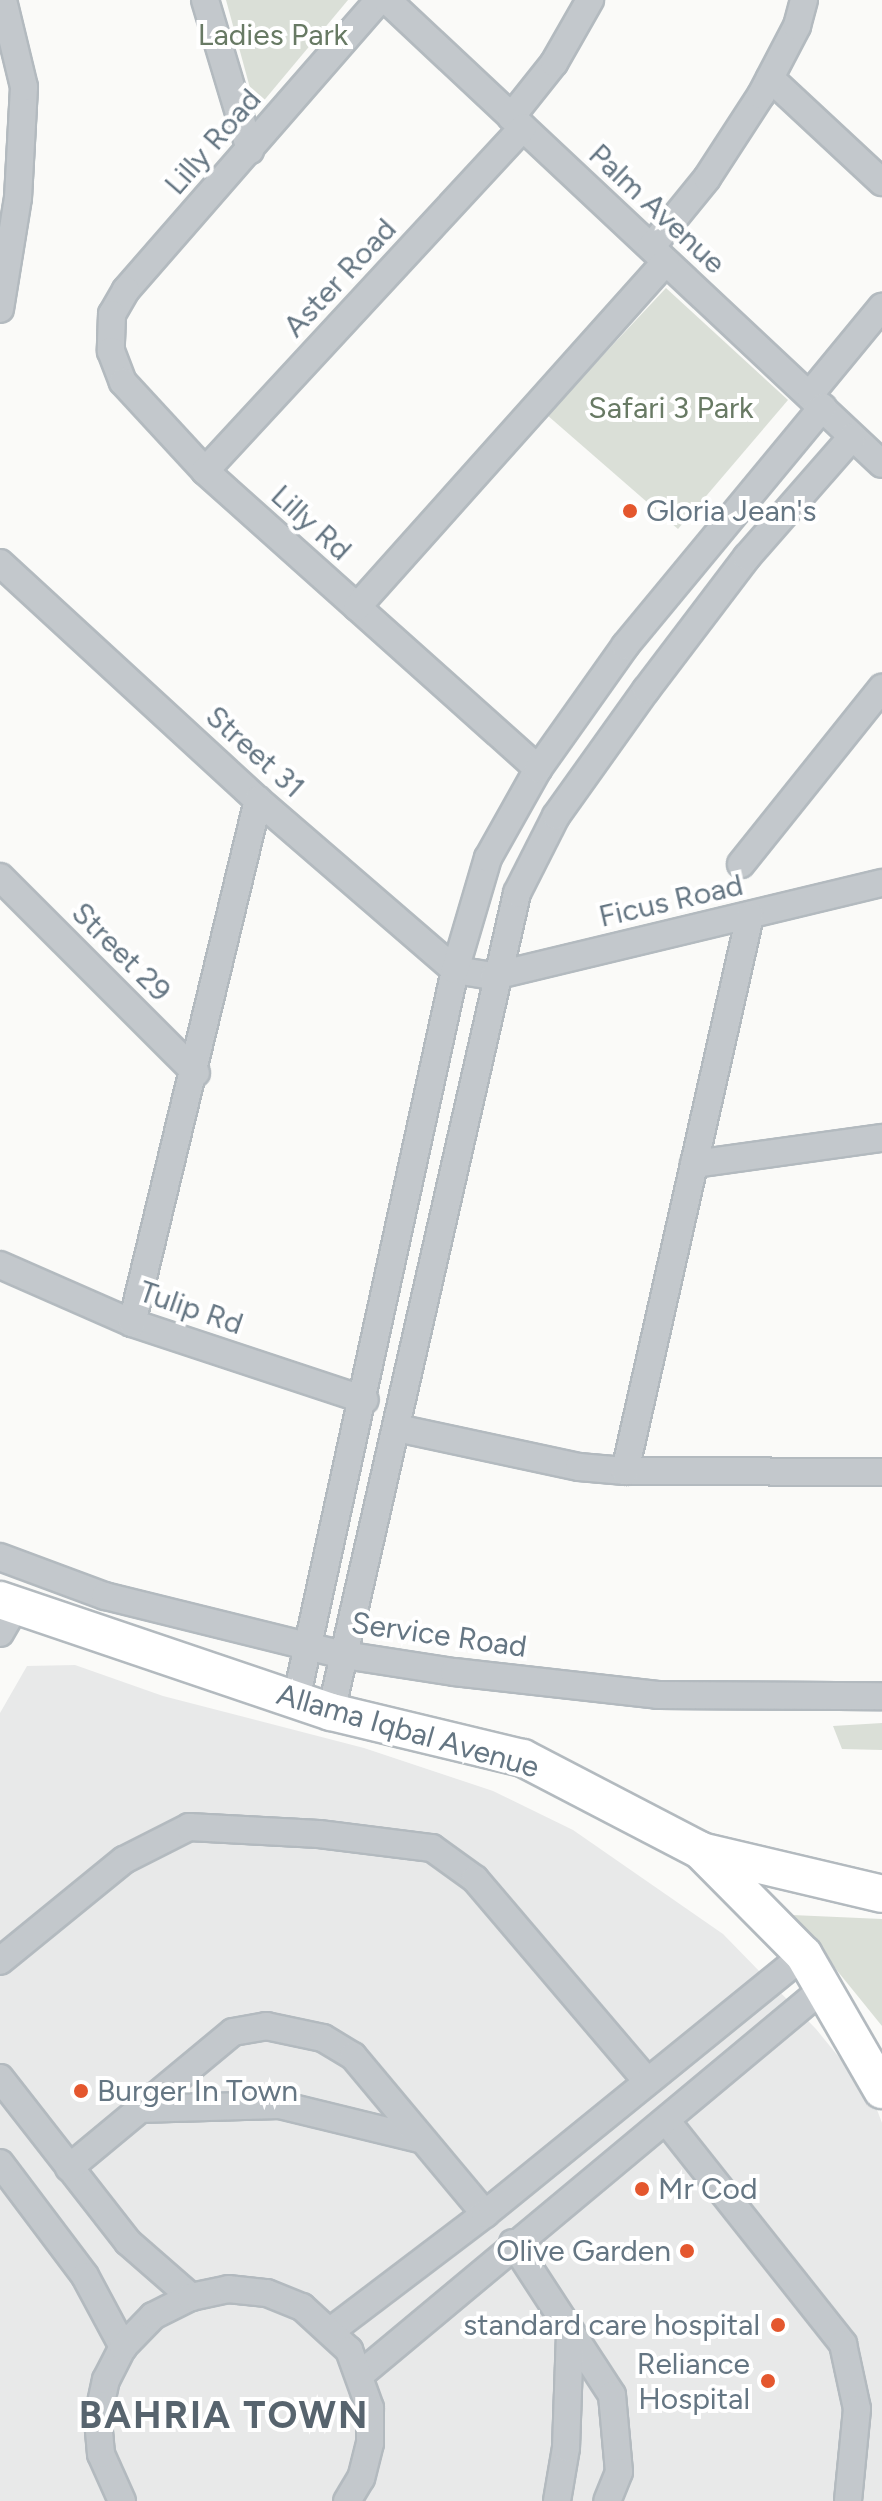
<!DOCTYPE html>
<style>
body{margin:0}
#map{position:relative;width:882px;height:2501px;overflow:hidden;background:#fafaf8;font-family:Figtree,sans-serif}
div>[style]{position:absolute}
.built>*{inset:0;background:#e8e9e9}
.green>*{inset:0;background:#dadfd7}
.roads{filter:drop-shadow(2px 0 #b3babf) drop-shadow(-2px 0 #b3babf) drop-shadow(0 2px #b3babf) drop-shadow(0 -2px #b3babf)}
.street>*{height:26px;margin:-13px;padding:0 13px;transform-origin:13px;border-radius:13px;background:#c3c8cc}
.secondary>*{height:36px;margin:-18px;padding:0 18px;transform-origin:18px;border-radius:18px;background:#fff}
.dots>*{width:22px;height:22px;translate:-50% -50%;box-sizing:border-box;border:4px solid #fff;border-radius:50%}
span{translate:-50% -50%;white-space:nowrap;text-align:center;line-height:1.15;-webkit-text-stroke:8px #fff;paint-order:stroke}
.park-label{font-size:30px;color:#687a64}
.street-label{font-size:30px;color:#657683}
.poi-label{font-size:30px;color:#657683}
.left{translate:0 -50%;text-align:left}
.right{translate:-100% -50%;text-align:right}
.district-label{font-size:38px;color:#57646e;font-weight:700;letter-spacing:2px}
</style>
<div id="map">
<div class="built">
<div style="clip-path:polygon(75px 1665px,163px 1696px,364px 1748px,493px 1791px,573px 1830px,723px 1934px,816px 2029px,873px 2099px,882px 2123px,882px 2501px,0 2501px,0 1713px,27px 1666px)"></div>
</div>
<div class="green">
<div style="clip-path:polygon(226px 0,348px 0,256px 110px)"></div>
<div style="clip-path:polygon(666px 288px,788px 400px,678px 529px,547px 415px)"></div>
<div style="clip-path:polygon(882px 1723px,882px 1750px,842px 1749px,833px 1726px)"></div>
<div style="clip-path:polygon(792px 1915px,882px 1919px,882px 2026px)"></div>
</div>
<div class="roads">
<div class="street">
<div style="left:205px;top:0;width:157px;rotate:73.3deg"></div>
<div style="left:379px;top:0;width:385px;rotate:131.1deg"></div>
<div style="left:126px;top:290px;width:28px;rotate:120deg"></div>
<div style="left:112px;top:314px;width:37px;rotate:92deg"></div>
<div style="left:111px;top:351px;width:33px;rotate:69deg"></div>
<div style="left:123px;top:382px;width:121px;rotate:47.3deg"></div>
<div style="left:205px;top:471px;width:447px;rotate:41.8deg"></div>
<div style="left:387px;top:0;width:678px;rotate:43.15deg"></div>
<div style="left:770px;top:78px;width:153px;rotate:42.9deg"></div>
<div style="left:511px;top:117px;width:69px;rotate:-51.5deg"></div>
<div style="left:554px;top:63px;width:73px;rotate:-60.3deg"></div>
<div style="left:651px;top:247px;width:89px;rotate:-50.9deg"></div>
<div style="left:707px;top:178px;width:99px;rotate:-57deg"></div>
<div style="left:761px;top:95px;width:78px;rotate:-62.4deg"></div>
<div style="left:797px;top:26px;width:27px;rotate:-75deg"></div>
<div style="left:0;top:309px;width:112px;rotate:-80.8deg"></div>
<div style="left:18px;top:198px;width:111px;rotate:-86.9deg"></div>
<div style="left:24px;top:87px;width:89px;rotate:-103.6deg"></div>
<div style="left:811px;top:393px;width:112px;rotate:-50.5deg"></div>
<div style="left:205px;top:471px;width:468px;rotate:-47.2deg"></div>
<div style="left:0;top:563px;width:350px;rotate:42.6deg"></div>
<div style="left:258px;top:800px;width:260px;rotate:40.8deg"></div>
<div style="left:455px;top:970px;width:39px;rotate:9deg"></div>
<div style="left:494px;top:976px;width:399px;rotate:-13.5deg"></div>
<div style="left:357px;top:607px;width:463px;rotate:-48.2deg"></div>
<div style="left:741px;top:864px;width:226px;rotate:-51.3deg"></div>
<div style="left:0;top:877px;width:277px;rotate:45deg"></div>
<div style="left:694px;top:1164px;width:190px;rotate:-7.9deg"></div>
<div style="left:0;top:1265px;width:144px;rotate:23.7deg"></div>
<div style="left:132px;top:1323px;width:245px;rotate:18.3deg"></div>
<div style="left:132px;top:1323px;width:538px;rotate:-76.45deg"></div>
<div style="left:397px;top:1428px;width:186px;rotate:12.1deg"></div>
<div style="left:579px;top:1467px;width:46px;rotate:5deg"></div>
<div style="left:625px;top:1471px;width:257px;rotate:0.2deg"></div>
<div style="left:625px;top:1471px;width:569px;rotate:-77.31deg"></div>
<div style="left:0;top:1557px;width:112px;rotate:20.4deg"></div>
<div style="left:105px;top:1596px;width:246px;rotate:13.9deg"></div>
<div style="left:344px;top:1655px;width:111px;rotate:8.8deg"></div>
<div style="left:454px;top:1672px;width:205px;rotate:6.4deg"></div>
<div style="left:658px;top:1695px;width:224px;rotate:0.3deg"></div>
<div style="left:0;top:1633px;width:30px;rotate:-60deg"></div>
<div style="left:296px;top:1700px;width:747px;rotate:-77.71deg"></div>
<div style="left:455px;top:970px;width:117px;rotate:-73.6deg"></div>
<div style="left:488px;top:858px;width:102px;rotate:-60.7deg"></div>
<div style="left:538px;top:769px;width:151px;rotate:-54.7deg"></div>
<div style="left:625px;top:646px;width:310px;rotate:-50.4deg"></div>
<div style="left:331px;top:1712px;width:840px;rotate:-77.2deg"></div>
<div style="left:517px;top:893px;width:86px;rotate:-63.1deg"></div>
<div style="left:556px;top:816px;width:155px;rotate:-54.5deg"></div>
<div style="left:646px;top:690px;width:167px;rotate:-52.8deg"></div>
<div style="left:747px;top:557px;width:159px;rotate:-48.8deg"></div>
<div style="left:0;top:1961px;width:160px;rotate:-39.2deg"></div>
<div style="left:124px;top:1860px;width:73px;rotate:-26.9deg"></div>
<div style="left:189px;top:1827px;width:130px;rotate:3.1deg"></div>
<div style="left:319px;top:1834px;width:114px;rotate:7.1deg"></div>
<div style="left:432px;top:1848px;width:53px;rotate:35.8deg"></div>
<div style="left:475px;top:1879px;width:262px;rotate:49.6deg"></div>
<div style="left:0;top:2078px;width:208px;rotate:52deg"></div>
<div style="left:128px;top:2242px;width:84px;rotate:41.1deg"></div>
<div style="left:138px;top:2109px;width:142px;rotate:-1.6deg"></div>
<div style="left:280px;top:2105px;width:143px;rotate:13.7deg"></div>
<div style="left:668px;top:2123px;width:282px;rotate:51.6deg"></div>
<div style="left:843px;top:2344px;width:66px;rotate:77.8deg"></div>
<div style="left:857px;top:2409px;width:92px;rotate:95.6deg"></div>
<div style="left:0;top:2163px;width:141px;rotate:53deg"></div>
<div style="left:85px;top:2276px;width:81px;rotate:61.8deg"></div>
<div style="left:69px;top:2168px;width:213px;rotate:-39.7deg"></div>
<div style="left:233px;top:2032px;width:34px;rotate:-10deg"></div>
<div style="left:266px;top:2026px;width:58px;rotate:11.9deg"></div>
<div style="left:323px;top:2038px;width:35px;rotate:31deg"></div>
<div style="left:353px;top:2056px;width:206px;rotate:50.1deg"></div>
<div style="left:513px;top:2243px;width:181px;rotate:56.9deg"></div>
<div style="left:612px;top:2395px;width:77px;rotate:84.8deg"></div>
<div style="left:619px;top:2472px;width:31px;rotate:112deg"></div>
<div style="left:332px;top:2330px;width:192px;rotate:-37.2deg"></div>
<div style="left:485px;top:2214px;width:411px;rotate:-39.1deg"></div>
<div style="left:361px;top:2374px;width:604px;rotate:-39.83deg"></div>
<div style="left:122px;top:2501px;width:51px;rotate:-114.1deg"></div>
<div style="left:101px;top:2454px;width:37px;rotate:-95deg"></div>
<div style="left:98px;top:2417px;width:38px;rotate:-78deg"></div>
<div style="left:106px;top:2380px;width:37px;rotate:-63deg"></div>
<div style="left:123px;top:2347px;width:43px;rotate:-45.9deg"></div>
<div style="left:153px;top:2316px;width:42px;rotate:-26.6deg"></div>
<div style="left:191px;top:2297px;width:38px;rotate:-12deg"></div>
<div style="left:228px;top:2289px;width:39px;rotate:6deg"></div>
<div style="left:267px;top:2293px;width:38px;rotate:22deg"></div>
<div style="left:302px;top:2307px;width:64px;rotate:42.5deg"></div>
<div style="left:349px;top:2350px;width:62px;rotate:70.1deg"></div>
<div style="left:370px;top:2408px;width:35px;rotate:90deg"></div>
<div style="left:370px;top:2443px;width:36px;rotate:104deg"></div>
<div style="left:361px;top:2478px;width:27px;rotate:121deg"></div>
<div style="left:557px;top:2501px;width:54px;rotate:-80.4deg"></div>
<div style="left:566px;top:2448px;width:117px;rotate:-88deg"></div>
</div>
<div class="secondary">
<div style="left:0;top:1600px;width:349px;rotate:18.7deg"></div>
<div style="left:331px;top:1712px;width:197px;rotate:13.5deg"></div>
<div style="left:523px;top:1758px;width:199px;rotate:27.5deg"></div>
<div style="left:700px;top:1850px;width:148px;rotate:45.3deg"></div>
<div style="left:804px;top:1955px;width:156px;rotate:60deg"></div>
<div style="left:705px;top:1852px;width:182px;rotate:13.3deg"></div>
</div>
</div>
<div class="dots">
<div style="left:630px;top:511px;background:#e4572e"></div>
<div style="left:81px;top:2091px;background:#e4572e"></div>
<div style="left:642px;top:2189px;background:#e4572e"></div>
<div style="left:687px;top:2251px;background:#e4572e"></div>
<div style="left:778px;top:2325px;background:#e4572e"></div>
<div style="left:768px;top:2381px;background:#e4572e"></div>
</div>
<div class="park-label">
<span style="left:273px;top:35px">Ladies Park</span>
<span style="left:671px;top:408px">Safari 3 Park</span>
</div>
<div class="street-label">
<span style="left:213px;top:142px;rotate:-49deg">Lilly Road</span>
<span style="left:657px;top:209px;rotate:43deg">Palm Avenue</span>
<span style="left:340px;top:278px;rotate:-47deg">Aster Road</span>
<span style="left:311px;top:523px;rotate:42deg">Lilly Rd</span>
<span style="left:255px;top:752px;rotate:42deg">Street 31</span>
<span style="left:671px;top:901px;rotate:-13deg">Ficus Road</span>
<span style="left:121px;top:952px;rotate:45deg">Street 29</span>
<span style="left:191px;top:1308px;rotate:19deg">Tulip Rd</span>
<span style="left:439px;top:1635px;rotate:8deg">Service Road</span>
<span style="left:408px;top:1731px;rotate:16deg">Allama Iqbal Avenue</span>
</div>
<div class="poi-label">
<span class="left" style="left:646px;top:511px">Gloria Jean's</span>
<span class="left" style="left:97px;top:2091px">Burger In Town</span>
<span class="left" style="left:658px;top:2189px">Mr Cod</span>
<span class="right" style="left:671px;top:2251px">Olive Garden</span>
<span class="right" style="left:760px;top:2325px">standard care hospital</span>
<span class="right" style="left:750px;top:2381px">Reliance<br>Hospital</span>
</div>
<div class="district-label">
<span style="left:224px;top:2416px">BAHRIA TOWN</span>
</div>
</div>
